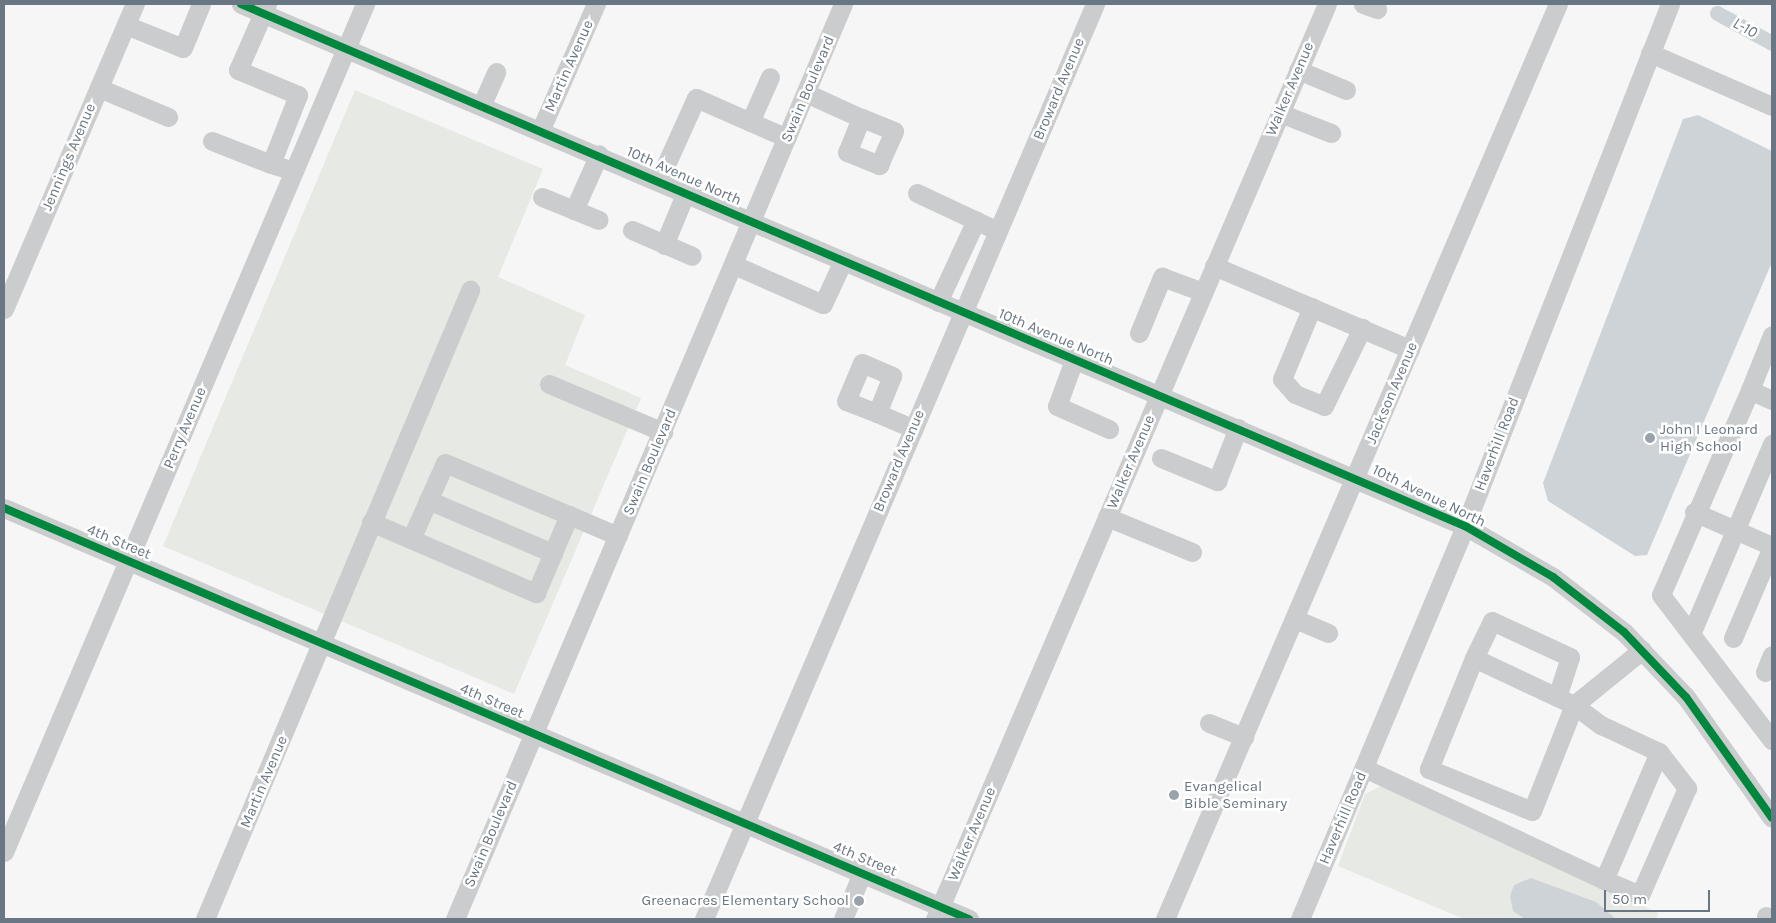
<!DOCTYPE html>
<style>
body{margin:0}
#map{position:relative;width:1776px;height:923px;overflow:hidden;background:#f6f6f6;font-family:Karla,sans-serif}
div>[style]{position:absolute}
.green>*{inset:0;background:#e6e9e4}
.water>*{inset:0;background:#cdd3d6}
.canal>*{height:15px;margin:-7.5px;padding:0 7.5px;transform-origin:7.5px;border-radius:7.5px;background:#cdd3d6}
.minor>*{height:19px;margin:-9.5px;padding:0 9.5px;transform-origin:9.5px;border-radius:9.5px;background:#cbcccd}
.cycleway>*{height:8px;margin:-4px;padding:0 4px;transform-origin:4px;border-radius:4px;background:#00873e}
.dots>*{width:14px;height:14px;translate:-50% -50%;box-sizing:border-box;border:2px solid #fff;border-radius:50%}
span{translate:-50% -50%;white-space:nowrap;text-align:center;line-height:1.15;-webkit-text-stroke:5px #fff;paint-order:stroke}
.street-label{font-size:15px;color:#697683}
.poi-label{font-size:15px;color:#697683}
.left{translate:0 -50%;text-align:left}
.right{translate:-100% -50%;text-align:right}
.water-label{font-size:16px;color:#65767f;font-style:italic}
.frame{position:absolute;inset:0;border:5px solid #697683;pointer-events:none}
.scale{position:absolute;left:1604px;top:890px;width:106px;height:22px;box-sizing:border-box;border:2px solid #697683;border-top:0;padding-left:6px;font-size:15px;line-height:18px;white-space:nowrap;color:#697683;-webkit-text-stroke:4px #fff;paint-order:stroke}
</style>
<div id="map">
<div class="green">
<div style="clip-path:polygon(355px 90px,543px 169px,498px 277px,585px 315px,565px 365px,641px 398px,514px 694px,163px 546px)"></div>
<div style="clip-path:polygon(1387px 783px,1658px 913px,1656px 919px,1464px 919px,1338px 866px,1365px 794px)"></div>
</div>
<div class="water">
<div style="clip-path:polygon(1698px 115px,1772px 151px,1772px 262px,1647px 555px,1635px 556px,1548px 501px,1543px 483px,1683px 119px)"></div>
<div style="clip-path:polygon(1531px 878px,1596px 902px,1616px 919px,1525px 919px,1513px 911px,1510px 896px,1514px 885px)"></div>
</div>
<div class="canal">
<div style="left:1717px;top:13px;width:63px;rotate:28.6deg"></div>
</div>
<div class="minor">
<div style="left:241px;top:4px;width:1331px;rotate:23.1deg"></div>
<div style="left:1465px;top:526px;width:102px;rotate:30.1deg"></div>
<div style="left:1553px;top:577px;width:90px;rotate:37.8deg"></div>
<div style="left:1624px;top:632px;width:90px;rotate:46.4deg"></div>
<div style="left:1686px;top:697px;width:148px;rotate:54.6deg"></div>
<div style="left:267px;top:4px;width:72px;rotate:113.7deg"></div>
<div style="left:238px;top:70px;width:65px;rotate:22.6deg"></div>
<div style="left:298px;top:95px;width:74px;rotate:111.4deg"></div>
<div style="left:271px;top:164px;width:24px;rotate:17deg"></div>
<div style="left:1363px;top:4px;width:15px;rotate:20deg"></div>
<div style="left:126px;top:25px;width:61px;rotate:22deg"></div>
<div style="left:183px;top:48px;width:48px;rotate:-67.8deg"></div>
<div style="left:1650px;top:53px;width:133px;rotate:23.5deg"></div>
<div style="left:1298px;top:70px;width:52px;rotate:22.6deg"></div>
<div style="left:99px;top:88px;width:75px;rotate:22.8deg"></div>
<div style="left:806px;top:93px;width:60px;rotate:24.4deg"></div>
<div style="left:861px;top:118px;width:37px;rotate:112deg"></div>
<div style="left:847px;top:152px;width:35px;rotate:22deg"></div>
<div style="left:879px;top:165px;width:37px;rotate:-66deg"></div>
<div style="left:894px;top:131px;width:35px;rotate:-158deg"></div>
<div style="left:482px;top:104px;width:35px;rotate:-66deg"></div>
<div style="left:1280px;top:113px;width:55px;rotate:21.4deg"></div>
<div style="left:750px;top:122px;width:49px;rotate:-66deg"></div>
<div style="left:541px;top:129px;width:137px;rotate:-66.3deg"></div>
<div style="left:212px;top:141px;width:63px;rotate:21.3deg"></div>
<div style="left:659px;top:180px;width:90px;rotate:-65.7deg"></div>
<div style="left:696px;top:98px;width:99px;rotate:23.7deg"></div>
<div style="left:917px;top:193px;width:89px;rotate:25.1deg"></div>
<div style="left:542px;top:197px;width:61px;rotate:22deg"></div>
<div style="left:574px;top:210px;width:61px;rotate:-65.9deg"></div>
<div style="left:632px;top:230px;width:65px;rotate:23.4deg"></div>
<div style="left:664px;top:245px;width:57px;rotate:-67.5deg"></div>
<div style="left:734px;top:265px;width:97px;rotate:23.7deg"></div>
<div style="left:823px;top:304px;width:47px;rotate:-65.1deg"></div>
<div style="left:1214px;top:266px;width:213px;rotate:23deg"></div>
<div style="left:938px;top:302px;width:90px;rotate:-65.1deg"></div>
<div style="left:1312px;top:307px;width:78px;rotate:112.6deg"></div>
<div style="left:1282px;top:379px;width:20px;rotate:49deg"></div>
<div style="left:1295px;top:394px;width:31px;rotate:22deg"></div>
<div style="left:1324px;top:406px;width:87px;rotate:-64deg"></div>
<div style="left:4px;top:309px;width:332px;rotate:-66.8deg"></div>
<div style="left:1139px;top:333px;width:61px;rotate:-67.7deg"></div>
<div style="left:1162px;top:277px;width:44px;rotate:20.1deg"></div>
<div style="left:1074px;top:360px;width:49px;rotate:110.3deg"></div>
<div style="left:1057px;top:406px;width:57px;rotate:23.9deg"></div>
<div style="left:549px;top:384px;width:124px;rotate:22.8deg"></div>
<div style="left:1750px;top:390px;width:59px;rotate:-68.2deg"></div>
<div style="left:1772px;top:400px;width:24px;rotate:-156deg"></div>
<div style="left:1750px;top:390px;width:223px;rotate:113.5deg"></div>
<div style="left:1661px;top:595px;width:183px;rotate:52.6deg"></div>
<div style="left:877px;top:413px;width:33px;rotate:-159deg"></div>
<div style="left:846px;top:401px;width:41px;rotate:-67.2deg"></div>
<div style="left:862px;top:363px;width:33px;rotate:23deg"></div>
<div style="left:892px;top:376px;width:40px;rotate:112deg"></div>
<div style="left:877px;top:413px;width:40px;rotate:23.4deg"></div>
<div style="left:1161px;top:458px;width:61px;rotate:22.3deg"></div>
<div style="left:1217px;top:481px;width:57px;rotate:-68.4deg"></div>
<div style="left:428px;top:500px;width:136px;rotate:23deg"></div>
<div style="left:4px;top:508px;width:1049px;rotate:23.07deg"></div>
<div style="left:1694px;top:512px;width:85px;rotate:23.6deg"></div>
<div style="left:1107px;top:517px;width:92px;rotate:22.4deg"></div>
<div style="left:371px;top:522px;width:180px;rotate:23.3deg"></div>
<div style="left:536px;top:593px;width:85px;rotate:-67.1deg"></div>
<div style="left:569px;top:515px;width:53px;rotate:23.2deg"></div>
<div style="left:411px;top:539px;width:83px;rotate:-65.9deg"></div>
<div style="left:445px;top:463px;width:134px;rotate:22.8deg"></div>
<div style="left:1295px;top:619px;width:36px;rotate:23deg"></div>
<div style="left:1691px;top:634px;width:207px;rotate:-66.9deg"></div>
<div style="left:1733px;top:638px;width:99px;rotate:-66.8deg"></div>
<div style="left:1642px;top:650px;width:87px;rotate:141deg"></div>
<div style="left:1574px;top:705px;width:110px;rotate:-154.8deg"></div>
<div style="left:1474px;top:658px;width:120px;rotate:112.1deg"></div>
<div style="left:1429px;top:769px;width:111px;rotate:22.2deg"></div>
<div style="left:1532px;top:811px;width:114px;rotate:-68.4deg"></div>
<div style="left:1574px;top:705px;width:34px;rotate:37deg"></div>
<div style="left:1601px;top:725px;width:64px;rotate:25deg"></div>
<div style="left:1659px;top:752px;width:46px;rotate:52.1deg"></div>
<div style="left:1687px;top:788px;width:117px;rotate:113.7deg"></div>
<div style="left:1640px;top:895px;width:39px;rotate:-157deg"></div>
<div style="left:1604px;top:880px;width:139px;rotate:-66.7deg"></div>
<div style="left:1474px;top:658px;width:41px;rotate:-64.1deg"></div>
<div style="left:1492px;top:621px;width:86px;rotate:24.8deg"></div>
<div style="left:1570px;top:657px;width:42px;rotate:108deg"></div>
<div style="left:1765px;top:672px;width:18px;rotate:-68deg"></div>
<div style="left:1209px;top:723px;width:38px;rotate:22deg"></div>
<div style="left:1364px;top:768px;width:265px;rotate:25deg"></div>
<div style="left:4px;top:852px;width:922px;rotate:-66.94deg"></div>
<div style="left:1766px;top:916px;width:4px;rotate:56deg"></div>
<div style="left:205px;top:919px;width:683px;rotate:-67.15deg"></div>
<div style="left:455px;top:919px;width:994px;rotate:-67.02deg"></div>
<div style="left:704px;top:919px;width:995px;rotate:-66.86deg"></div>
<div style="left:843px;top:919px;width:50px;rotate:-67.6deg"></div>
<div style="left:935px;top:919px;width:995px;rotate:-66.81deg"></div>
<div style="left:1165px;top:919px;width:996px;rotate:-66.76deg"></div>
<div style="left:1300px;top:919px;width:426px;rotate:-67.2deg"></div>
<div style="left:1465px;top:526px;width:561px;rotate:-68.56deg"></div>
</div>
<div class="cycleway">
<div style="left:241px;top:4px;width:1331px;rotate:23.1deg"></div>
<div style="left:1465px;top:526px;width:102px;rotate:30.1deg"></div>
<div style="left:1553px;top:577px;width:90px;rotate:37.8deg"></div>
<div style="left:1624px;top:632px;width:90px;rotate:46.4deg"></div>
<div style="left:1686px;top:697px;width:148px;rotate:54.6deg"></div>
<div style="left:4px;top:508px;width:1049px;rotate:23.07deg"></div>
</div>
<div class="dots">
<div style="left:1650px;top:438px;background:#9aa3ab"></div>
<div style="left:1174px;top:795px;background:#9aa3ab"></div>
<div style="left:859px;top:901px;background:#9aa3ab"></div>
</div>
<div class="street-label">
<span style="left:569px;top:66px;rotate:-66deg">Martin Avenue</span>
<span style="left:808px;top:89px;rotate:-67deg">Swain Boulevard</span>
<span style="left:1059px;top:89px;rotate:-67deg">Broward Avenue</span>
<span style="left:1290px;top:89px;rotate:-67deg">Walker Avenue</span>
<span style="left:69px;top:157px;rotate:-67deg">Jennings Avenue</span>
<span style="left:684px;top:176px;rotate:24deg">10th Avenue North</span>
<span style="left:1056px;top:337px;rotate:23deg">10th Avenue North</span>
<span style="left:1392px;top:393px;rotate:-67deg">Jackson Avenue</span>
<span style="left:185px;top:428px;rotate:-67deg">Perry Avenue</span>
<span style="left:1497px;top:444px;rotate:-69deg">Haverhill Road</span>
<span style="left:899px;top:461px;rotate:-67deg">Broward Avenue</span>
<span style="left:650px;top:462px;rotate:-67deg">Swain Boulevard</span>
<span style="left:1131px;top:462px;rotate:-67deg">Walker Avenue</span>
<span style="left:1429px;top:496px;rotate:26deg">10th Avenue North</span>
<span style="left:119px;top:542px;rotate:23deg">4th Street</span>
<span style="left:492px;top:701px;rotate:23deg">4th Street</span>
<span style="left:264px;top:782px;rotate:-67deg">Martin Avenue</span>
<span style="left:1343px;top:818px;rotate:-67deg">Haverhill Road</span>
<span style="left:491px;top:834px;rotate:-67deg">Swain Boulevard</span>
<span style="left:972px;top:834px;rotate:-67deg">Walker Avenue</span>
<span style="left:865px;top:859px;rotate:23deg">4th Street</span>
</div>
<div class="poi-label">
<span class="left" style="left:1660px;top:438px">John I Leonard<br>High School</span>
<span class="left" style="left:1184px;top:795px">Evangelical<br>Bible Seminary</span>
<span class="right" style="left:849px;top:901px">Greenacres Elementary School</span>
</div>
<div class="water-label">
<span style="left:1745px;top:28px;rotate:28deg">L-10</span>
</div>
<div class="frame"></div>
<div class="scale">50 m</div>
</div>
